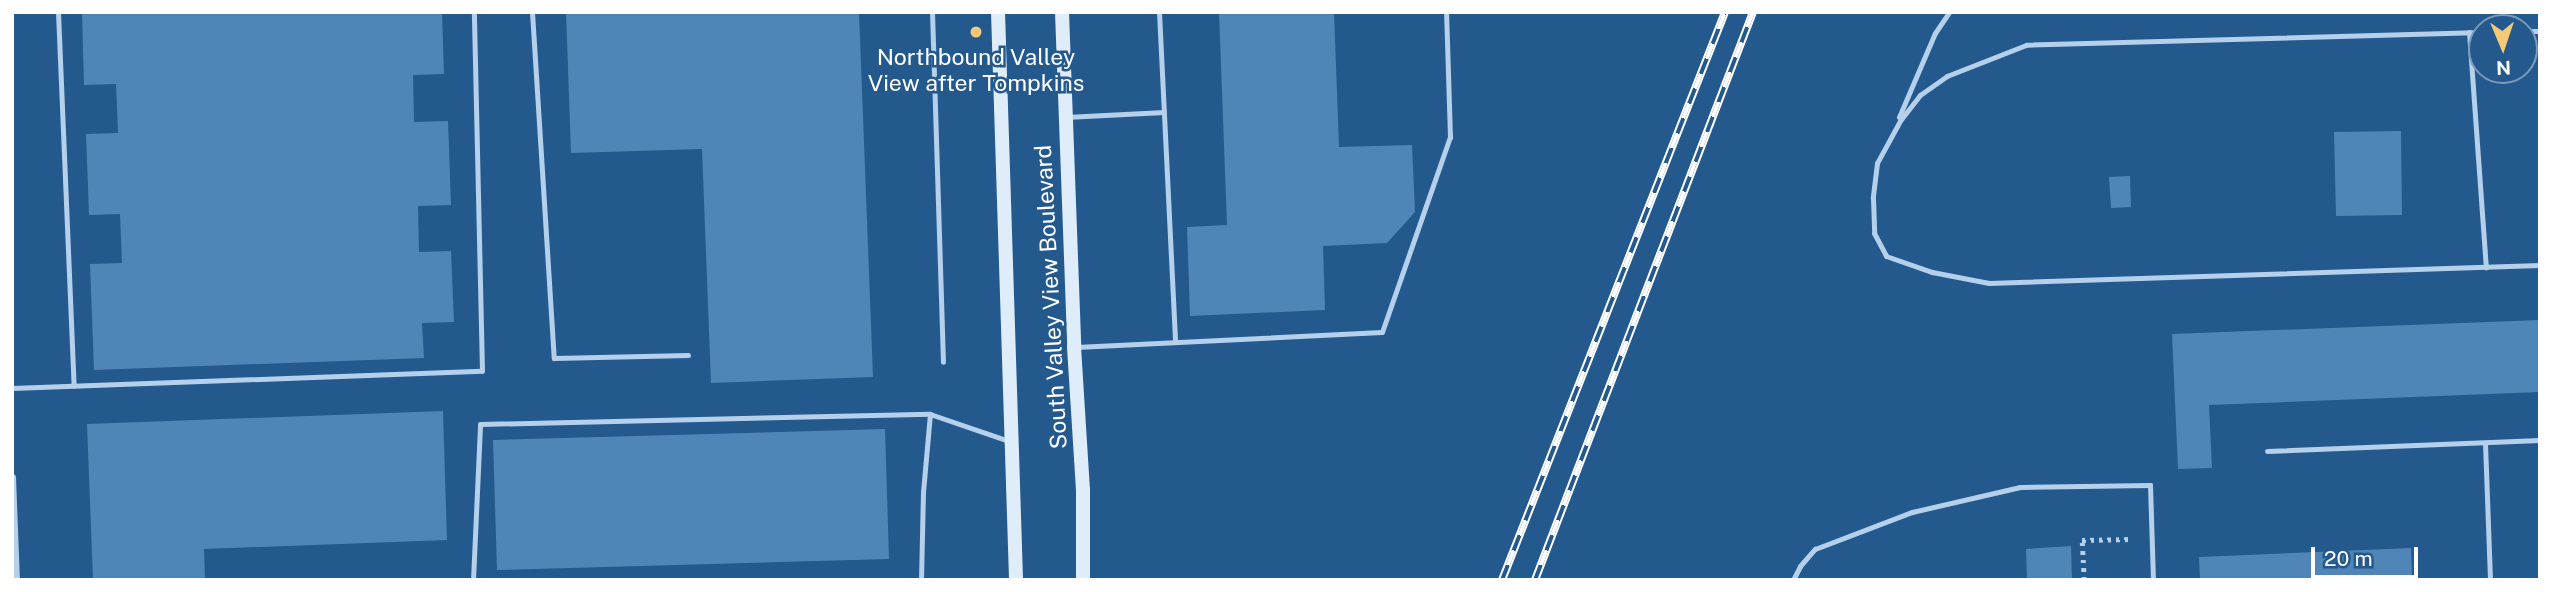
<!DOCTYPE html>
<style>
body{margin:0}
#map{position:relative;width:2552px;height:592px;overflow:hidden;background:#24598e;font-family:"Public Sans",sans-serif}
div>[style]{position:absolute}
.building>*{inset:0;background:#5085b7}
.path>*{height:4.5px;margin-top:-2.25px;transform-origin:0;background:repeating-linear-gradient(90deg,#b4d0eb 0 3.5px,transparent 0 8.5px)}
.service>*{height:5px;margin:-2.5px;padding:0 2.5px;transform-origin:2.5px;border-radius:2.5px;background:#b4d0eb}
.minor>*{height:7px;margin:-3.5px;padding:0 3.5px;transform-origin:3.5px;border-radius:3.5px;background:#b4d0eb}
.secondary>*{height:14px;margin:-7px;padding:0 7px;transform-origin:7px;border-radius:7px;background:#dfecf9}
.rail>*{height:8px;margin-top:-4px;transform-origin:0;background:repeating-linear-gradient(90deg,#24598e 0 16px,#fff 0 32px);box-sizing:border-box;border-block:2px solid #fff}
.dots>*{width:19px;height:19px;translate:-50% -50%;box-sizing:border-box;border:4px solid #24598e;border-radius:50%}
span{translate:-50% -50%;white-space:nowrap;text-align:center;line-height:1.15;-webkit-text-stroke:5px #24598e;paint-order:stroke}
.poi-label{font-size:23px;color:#fff}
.street-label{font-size:23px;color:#fff}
.frame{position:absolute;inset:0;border:14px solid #fff;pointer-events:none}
.north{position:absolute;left:2468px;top:14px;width:70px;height:70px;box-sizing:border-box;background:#24598e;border:2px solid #7c9bbb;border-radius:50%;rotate:178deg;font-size:19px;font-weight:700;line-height:28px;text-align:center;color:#fff}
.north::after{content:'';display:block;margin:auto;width:24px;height:32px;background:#f6c977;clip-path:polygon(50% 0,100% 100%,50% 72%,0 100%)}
.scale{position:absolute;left:2311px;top:547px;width:107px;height:32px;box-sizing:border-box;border:4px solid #fff;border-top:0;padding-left:9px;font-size:21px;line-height:24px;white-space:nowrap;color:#fff;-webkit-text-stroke:5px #24598e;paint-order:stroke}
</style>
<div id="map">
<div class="building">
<div style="clip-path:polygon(82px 12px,442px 12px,444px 74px,413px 75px,414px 122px,448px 121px,451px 205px,418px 206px,419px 252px,451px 251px,454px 322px,422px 323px,424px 358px,94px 370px,90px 264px,122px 263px,120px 214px,89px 215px,86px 134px,118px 133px,116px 84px,84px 85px)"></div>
<div style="clip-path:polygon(566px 12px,859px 12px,873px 377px,711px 383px,702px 149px,571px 153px)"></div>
<div style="clip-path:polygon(1219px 12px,1334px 12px,1339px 147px,1412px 145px,1415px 212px,1387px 243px,1323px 246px,1325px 310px,1190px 316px,1187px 227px,1227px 225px)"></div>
<div style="clip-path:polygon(2401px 131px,2402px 215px,2336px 216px,2334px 132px)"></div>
<div style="clip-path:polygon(2130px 176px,2131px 207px,2111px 208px,2109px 177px)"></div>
<div style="clip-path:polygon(2540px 320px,2540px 392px,2209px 405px,2212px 468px,2178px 469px,2172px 334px)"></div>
<div style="clip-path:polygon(443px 411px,447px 540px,204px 549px,205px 580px,93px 580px,87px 424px)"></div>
<div style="clip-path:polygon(885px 429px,889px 559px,497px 570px,493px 440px)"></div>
<div style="clip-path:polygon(2071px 546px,2072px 580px,2027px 580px,2026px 549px)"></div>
<div style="clip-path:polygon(2411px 548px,2412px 580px,2200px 580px,2199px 557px)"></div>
</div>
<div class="path">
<div style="left:2084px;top:580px;width:40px;rotate:-92.9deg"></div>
<div style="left:2082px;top:540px;width:51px;rotate:-1.1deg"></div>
</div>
<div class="service">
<div style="left:58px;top:12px;width:374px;rotate:87.6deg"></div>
<div style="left:532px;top:12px;width:347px;rotate:86.4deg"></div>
<div style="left:554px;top:358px;width:134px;rotate:-1.3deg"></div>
<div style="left:932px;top:12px;width:350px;rotate:88.2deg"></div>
<div style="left:1159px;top:12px;width:329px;rotate:87.2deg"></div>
<div style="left:2524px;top:31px;width:16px"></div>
<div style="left:2469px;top:32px;width:236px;rotate:85.9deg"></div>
<div style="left:2482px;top:32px;width:456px;rotate:178.4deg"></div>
<div style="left:2026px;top:45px;width:85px;rotate:158.6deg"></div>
<div style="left:1947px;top:76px;width:33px;rotate:145deg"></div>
<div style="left:1920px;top:95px;width:31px;rotate:128deg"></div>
<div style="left:1901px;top:119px;width:50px;rotate:118.6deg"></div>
<div style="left:1877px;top:163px;width:35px;rotate:97deg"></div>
<div style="left:1873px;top:198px;width:35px;rotate:88deg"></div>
<div style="left:1874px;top:233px;width:26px;rotate:62deg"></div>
<div style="left:1886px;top:256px;width:49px;rotate:19.2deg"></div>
<div style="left:1932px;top:272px;width:58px;rotate:10.9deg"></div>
<div style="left:1989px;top:283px;width:551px;rotate:-1.87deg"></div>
<div style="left:1066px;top:117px;width:98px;rotate:-2.9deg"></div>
<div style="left:1899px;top:117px;width:91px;rotate:-66.8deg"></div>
<div style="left:1935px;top:33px;width:25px;rotate:-56deg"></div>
<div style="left:1076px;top:347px;width:306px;rotate:-2.8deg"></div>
<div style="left:1382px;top:332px;width:207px;rotate:-70.8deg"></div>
<div style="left:1450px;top:137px;width:125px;rotate:-91.8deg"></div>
<div style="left:12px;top:388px;width:470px;rotate:-2.1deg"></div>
<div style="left:482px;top:371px;width:359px;rotate:-91.3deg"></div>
<div style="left:2485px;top:443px;width:137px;rotate:87.9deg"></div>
<div style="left:2267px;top:451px;width:273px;rotate:-2.3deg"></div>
<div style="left:473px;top:580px;width:156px;rotate:-87.4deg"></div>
<div style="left:480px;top:424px;width:450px;rotate:-1.3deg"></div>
<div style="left:930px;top:414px;width:83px;rotate:18.9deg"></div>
<div style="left:921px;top:580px;width:88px;rotate:-88.7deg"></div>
<div style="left:923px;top:492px;width:78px;rotate:-84.9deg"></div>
<div style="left:1793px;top:580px;width:16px;rotate:-63deg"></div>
<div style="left:1800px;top:566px;width:23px;rotate:-49deg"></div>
<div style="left:1815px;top:549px;width:104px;rotate:-20.9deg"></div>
<div style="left:1912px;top:512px;width:111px;rotate:-13deg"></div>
<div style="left:2020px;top:487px;width:130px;rotate:-0.9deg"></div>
<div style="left:2150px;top:485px;width:95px;rotate:88.2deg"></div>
</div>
<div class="minor">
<div style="left:12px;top:477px;width:103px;rotate:87.8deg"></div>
</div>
<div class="secondary">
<div style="left:998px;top:12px;width:568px;rotate:88.18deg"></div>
<div style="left:1062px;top:12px;width:335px;rotate:87.9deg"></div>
<div style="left:1074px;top:347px;width:143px;rotate:86.4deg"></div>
<div style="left:1083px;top:490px;width:90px;rotate:90deg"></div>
</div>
<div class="rail">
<div style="left:1502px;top:580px;width:610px;rotate:-68.56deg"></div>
<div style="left:1535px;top:580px;width:608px;rotate:-69deg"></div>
</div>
<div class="dots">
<div style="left:976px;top:32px;background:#f6c977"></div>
</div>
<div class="poi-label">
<span style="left:976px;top:70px">Northbound Valley<br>View after Tompkins</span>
</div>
<div class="street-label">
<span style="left:1051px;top:297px;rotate:-93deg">South Valley View Boulevard</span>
</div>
<div class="frame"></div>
<div class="north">N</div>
<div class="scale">20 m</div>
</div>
